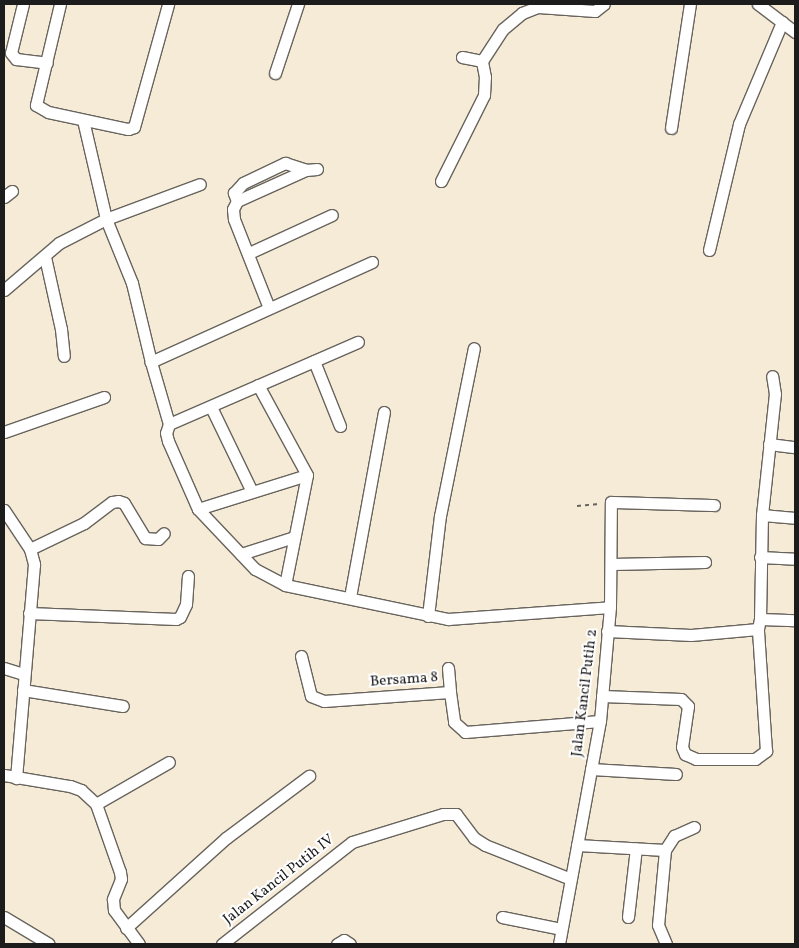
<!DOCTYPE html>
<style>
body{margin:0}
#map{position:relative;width:799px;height:948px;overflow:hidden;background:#f6ebd7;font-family:Vollkorn,serif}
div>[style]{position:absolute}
.path>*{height:2px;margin-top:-1px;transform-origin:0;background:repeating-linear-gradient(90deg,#68645d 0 4px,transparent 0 8px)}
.roads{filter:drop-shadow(1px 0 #68645d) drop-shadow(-1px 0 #68645d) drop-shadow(0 1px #68645d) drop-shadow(0 -1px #68645d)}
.street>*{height:11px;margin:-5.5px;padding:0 5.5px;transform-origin:5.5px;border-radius:5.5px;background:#fff}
span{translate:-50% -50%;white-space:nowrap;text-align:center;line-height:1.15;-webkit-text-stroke:4px #fff;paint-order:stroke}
.street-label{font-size:15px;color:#1c1c1c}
.frame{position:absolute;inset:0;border:5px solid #1c1c1c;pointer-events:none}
</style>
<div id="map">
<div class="path">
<div style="left:577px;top:506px;width:22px;rotate:-5deg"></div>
</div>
<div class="roads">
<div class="street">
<div style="left:23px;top:4px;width:50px;rotate:103.8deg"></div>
<div style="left:11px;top:53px;width:8px;rotate:50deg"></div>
<div style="left:16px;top:59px;width:31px;rotate:7deg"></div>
<div style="left:60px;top:4px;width:104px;rotate:103.4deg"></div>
<div style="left:36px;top:105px;width:14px;rotate:30deg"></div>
<div style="left:48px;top:112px;width:82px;rotate:12deg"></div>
<div style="left:128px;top:129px;width:6px;rotate:-18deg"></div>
<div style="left:134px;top:127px;width:128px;rotate:-74.5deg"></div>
<div style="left:758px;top:4px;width:46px;rotate:37.1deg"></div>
<div style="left:462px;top:57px;width:20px;rotate:11deg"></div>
<div style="left:275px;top:73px;width:73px;rotate:-71.6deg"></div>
<div style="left:83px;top:120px;width:102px;rotate:76.9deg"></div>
<div style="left:106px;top:219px;width:69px;rotate:67.9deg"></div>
<div style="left:132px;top:283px;width:81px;rotate:76.5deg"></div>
<div style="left:671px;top:128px;width:125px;rotate:-81.3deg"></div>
<div style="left:441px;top:181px;width:96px;rotate:-63.4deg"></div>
<div style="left:484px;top:95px;width:18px;rotate:-87deg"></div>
<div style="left:485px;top:77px;width:16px;rotate:-101deg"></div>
<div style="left:482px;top:61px;width:38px;rotate:-57deg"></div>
<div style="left:503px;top:29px;width:25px;rotate:-40deg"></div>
<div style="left:522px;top:13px;width:17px;rotate:-21deg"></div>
<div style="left:538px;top:7px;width:57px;rotate:4deg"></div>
<div style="left:595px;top:11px;width:11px;rotate:-38deg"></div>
<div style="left:4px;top:197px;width:10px;rotate:-37deg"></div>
<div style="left:237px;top:201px;width:9px;rotate:-111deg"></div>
<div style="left:234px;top:193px;width:13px;rotate:-48deg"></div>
<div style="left:243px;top:183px;width:47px;rotate:-25.5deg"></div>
<div style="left:285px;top:163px;width:22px;rotate:18deg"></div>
<div style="left:306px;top:170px;width:11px;rotate:-5deg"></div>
<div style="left:709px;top:250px;width:130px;rotate:-76.6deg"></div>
<div style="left:739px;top:124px;width:111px;rotate:-67.1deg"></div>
<div style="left:249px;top:253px;width:91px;rotate:-24.6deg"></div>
<div style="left:45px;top:257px;width:74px;rotate:77.5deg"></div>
<div style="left:61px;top:329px;width:27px;rotate:84deg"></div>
<div style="left:372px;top:262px;width:243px;rotate:155.7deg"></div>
<div style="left:151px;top:362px;width:65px;rotate:73.8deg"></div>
<div style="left:169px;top:424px;width:9px;rotate:108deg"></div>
<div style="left:166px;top:433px;width:8px;rotate:76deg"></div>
<div style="left:168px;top:441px;width:74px;rotate:66.2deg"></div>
<div style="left:198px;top:509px;width:83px;rotate:46.5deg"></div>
<div style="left:255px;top:569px;width:34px;rotate:28deg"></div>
<div style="left:285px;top:585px;width:167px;rotate:11.8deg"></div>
<div style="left:448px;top:619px;width:162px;rotate:-4.2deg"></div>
<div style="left:4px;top:290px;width:72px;rotate:-40.5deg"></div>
<div style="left:59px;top:243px;width:53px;rotate:-27.1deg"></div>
<div style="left:106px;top:219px;width:100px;rotate:-20.4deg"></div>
<div style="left:269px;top:308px;width:96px;rotate:-111.5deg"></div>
<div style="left:234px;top:219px;width:10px;rotate:-96deg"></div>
<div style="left:233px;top:209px;width:9px;rotate:-63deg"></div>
<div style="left:237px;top:201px;width:76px;rotate:-24.2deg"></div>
<div style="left:314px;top:361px;width:70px;rotate:68.2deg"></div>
<div style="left:258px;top:385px;width:102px;rotate:61.4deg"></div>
<div style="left:307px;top:475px;width:112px;rotate:101.3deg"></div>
<div style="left:211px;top:407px;width:94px;rotate:64.2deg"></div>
<div style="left:169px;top:424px;width:206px;rotate:-23.5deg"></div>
<div style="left:4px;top:432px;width:106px;rotate:-19.3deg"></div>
<div style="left:769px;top:444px;width:26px;rotate:7deg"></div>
<div style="left:198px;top:509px;width:114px;rotate:-17.3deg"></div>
<div style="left:4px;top:510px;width:47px;rotate:56.3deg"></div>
<div style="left:30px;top:549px;width:16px;rotate:75deg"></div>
<div style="left:34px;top:564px;width:215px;rotate:94.8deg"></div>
<div style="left:762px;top:515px;width:33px;rotate:5deg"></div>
<div style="left:30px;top:549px;width:60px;rotate:-25.7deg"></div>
<div style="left:84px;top:523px;width:35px;rotate:-37deg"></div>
<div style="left:112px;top:502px;width:6px;rotate:-9deg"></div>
<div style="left:118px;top:501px;width:6px;rotate:18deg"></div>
<div style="left:124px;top:503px;width:41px;rotate:59deg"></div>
<div style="left:145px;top:538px;width:13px;rotate:4deg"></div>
<div style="left:158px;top:539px;width:8px;rotate:-45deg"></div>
<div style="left:241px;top:554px;width:56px;rotate:-17.8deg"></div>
<div style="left:760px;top:557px;width:35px;rotate:3deg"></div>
<div style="left:612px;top:564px;width:93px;rotate:-1.2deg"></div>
<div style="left:350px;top:597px;width:188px;rotate:-79.6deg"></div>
<div style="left:29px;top:613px;width:147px;rotate:2.3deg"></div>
<div style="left:176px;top:619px;width:4px;rotate:-27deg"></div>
<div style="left:180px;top:617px;width:14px;rotate:-65deg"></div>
<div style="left:186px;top:604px;width:28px;rotate:-86deg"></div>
<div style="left:428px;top:616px;width:101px;rotate:-83.2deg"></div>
<div style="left:440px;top:516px;width:171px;rotate:-78.6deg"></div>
<div style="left:760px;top:619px;width:104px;rotate:-88.9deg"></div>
<div style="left:762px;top:515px;width:122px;rotate:-83.9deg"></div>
<div style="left:775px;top:394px;width:18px;rotate:-99deg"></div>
<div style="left:607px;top:631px;width:84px;rotate:2.7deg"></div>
<div style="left:691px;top:635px;width:67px;rotate:-5.1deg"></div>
<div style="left:758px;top:629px;width:10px;rotate:-79deg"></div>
<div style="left:760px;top:619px;width:35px;rotate:2deg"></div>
<div style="left:301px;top:656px;width:41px;rotate:76deg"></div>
<div style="left:311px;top:696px;width:14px;rotate:21deg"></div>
<div style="left:324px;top:701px;width:126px;rotate:-4.1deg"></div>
<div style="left:450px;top:692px;width:30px;rotate:82deg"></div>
<div style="left:454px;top:722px;width:15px;rotate:42deg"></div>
<div style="left:465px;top:732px;width:135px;rotate:-4.7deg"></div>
<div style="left:4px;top:668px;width:21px;rotate:17deg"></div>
<div style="left:448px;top:668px;width:24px;rotate:85deg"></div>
<div style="left:23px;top:690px;width:101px;rotate:9.1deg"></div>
<div style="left:602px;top:696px;width:79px;rotate:2.2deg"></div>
<div style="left:681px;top:699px;width:10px;rotate:45deg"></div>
<div style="left:688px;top:706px;width:41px;rotate:98.3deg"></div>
<div style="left:682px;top:747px;width:8px;rotate:67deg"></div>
<div style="left:685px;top:754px;width:12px;rotate:24deg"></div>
<div style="left:696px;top:759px;width:59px"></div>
<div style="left:755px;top:759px;width:14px;rotate:-36deg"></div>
<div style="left:766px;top:751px;width:122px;rotate:-93.8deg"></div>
<div style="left:591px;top:769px;width:85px;rotate:3.4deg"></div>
<div style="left:4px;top:775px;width:67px;rotate:9.5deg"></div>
<div style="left:70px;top:786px;width:12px;rotate:20deg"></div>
<div style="left:81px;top:790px;width:21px;rotate:43deg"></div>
<div style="left:96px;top:804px;width:72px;rotate:70.6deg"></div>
<div style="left:120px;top:872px;width:7px;rotate:82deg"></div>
<div style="left:121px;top:879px;width:22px;rotate:112deg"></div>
<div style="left:113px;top:899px;width:11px;rotate:85deg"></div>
<div style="left:114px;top:910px;width:42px;rotate:53.7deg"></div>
<div style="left:96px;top:804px;width:84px;rotate:-29.9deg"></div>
<div style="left:577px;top:845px;width:88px;rotate:3.3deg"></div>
<div style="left:665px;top:850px;width:75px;rotate:95.3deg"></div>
<div style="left:658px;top:925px;width:21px;rotate:67deg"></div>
<div style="left:665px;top:850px;width:17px;rotate:-57deg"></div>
<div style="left:674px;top:836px;width:22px;rotate:-24deg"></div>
<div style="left:4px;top:917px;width:52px;rotate:31deg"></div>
<div style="left:502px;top:917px;width:60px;rotate:11.5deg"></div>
<div style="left:628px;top:917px;width:69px;rotate:-83.4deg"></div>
<div style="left:126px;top:928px;width:135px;rotate:-42deg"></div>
<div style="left:226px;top:838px;width:104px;rotate:-36.8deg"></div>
<div style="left:222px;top:944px;width:165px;rotate:-38.1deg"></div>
<div style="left:352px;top:842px;width:95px;rotate:-17.1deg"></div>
<div style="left:443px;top:814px;width:13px"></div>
<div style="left:456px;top:814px;width:30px;rotate:53deg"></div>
<div style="left:474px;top:838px;width:13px;rotate:32deg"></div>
<div style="left:485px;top:845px;width:92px;rotate:21.6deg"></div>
<div style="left:337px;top:944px;width:8px;rotate:-30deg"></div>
<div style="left:344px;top:940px;width:7px;rotate:34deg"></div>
<div style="left:559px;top:944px;width:227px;rotate:-79.6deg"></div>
<div style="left:600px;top:721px;width:114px;rotate:-85deg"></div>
<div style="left:610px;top:607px;width:105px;rotate:-89.5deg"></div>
<div style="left:611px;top:502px;width:103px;rotate:1.7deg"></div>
</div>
</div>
<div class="street-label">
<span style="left:404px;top:680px;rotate:-4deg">Bersama 8</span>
<span style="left:585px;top:693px;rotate:-83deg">Jalan Kancil Putih 2</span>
<span style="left:279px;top:880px;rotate:-38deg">Jalan Kancil Putih IV</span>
</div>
<div class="frame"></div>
</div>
